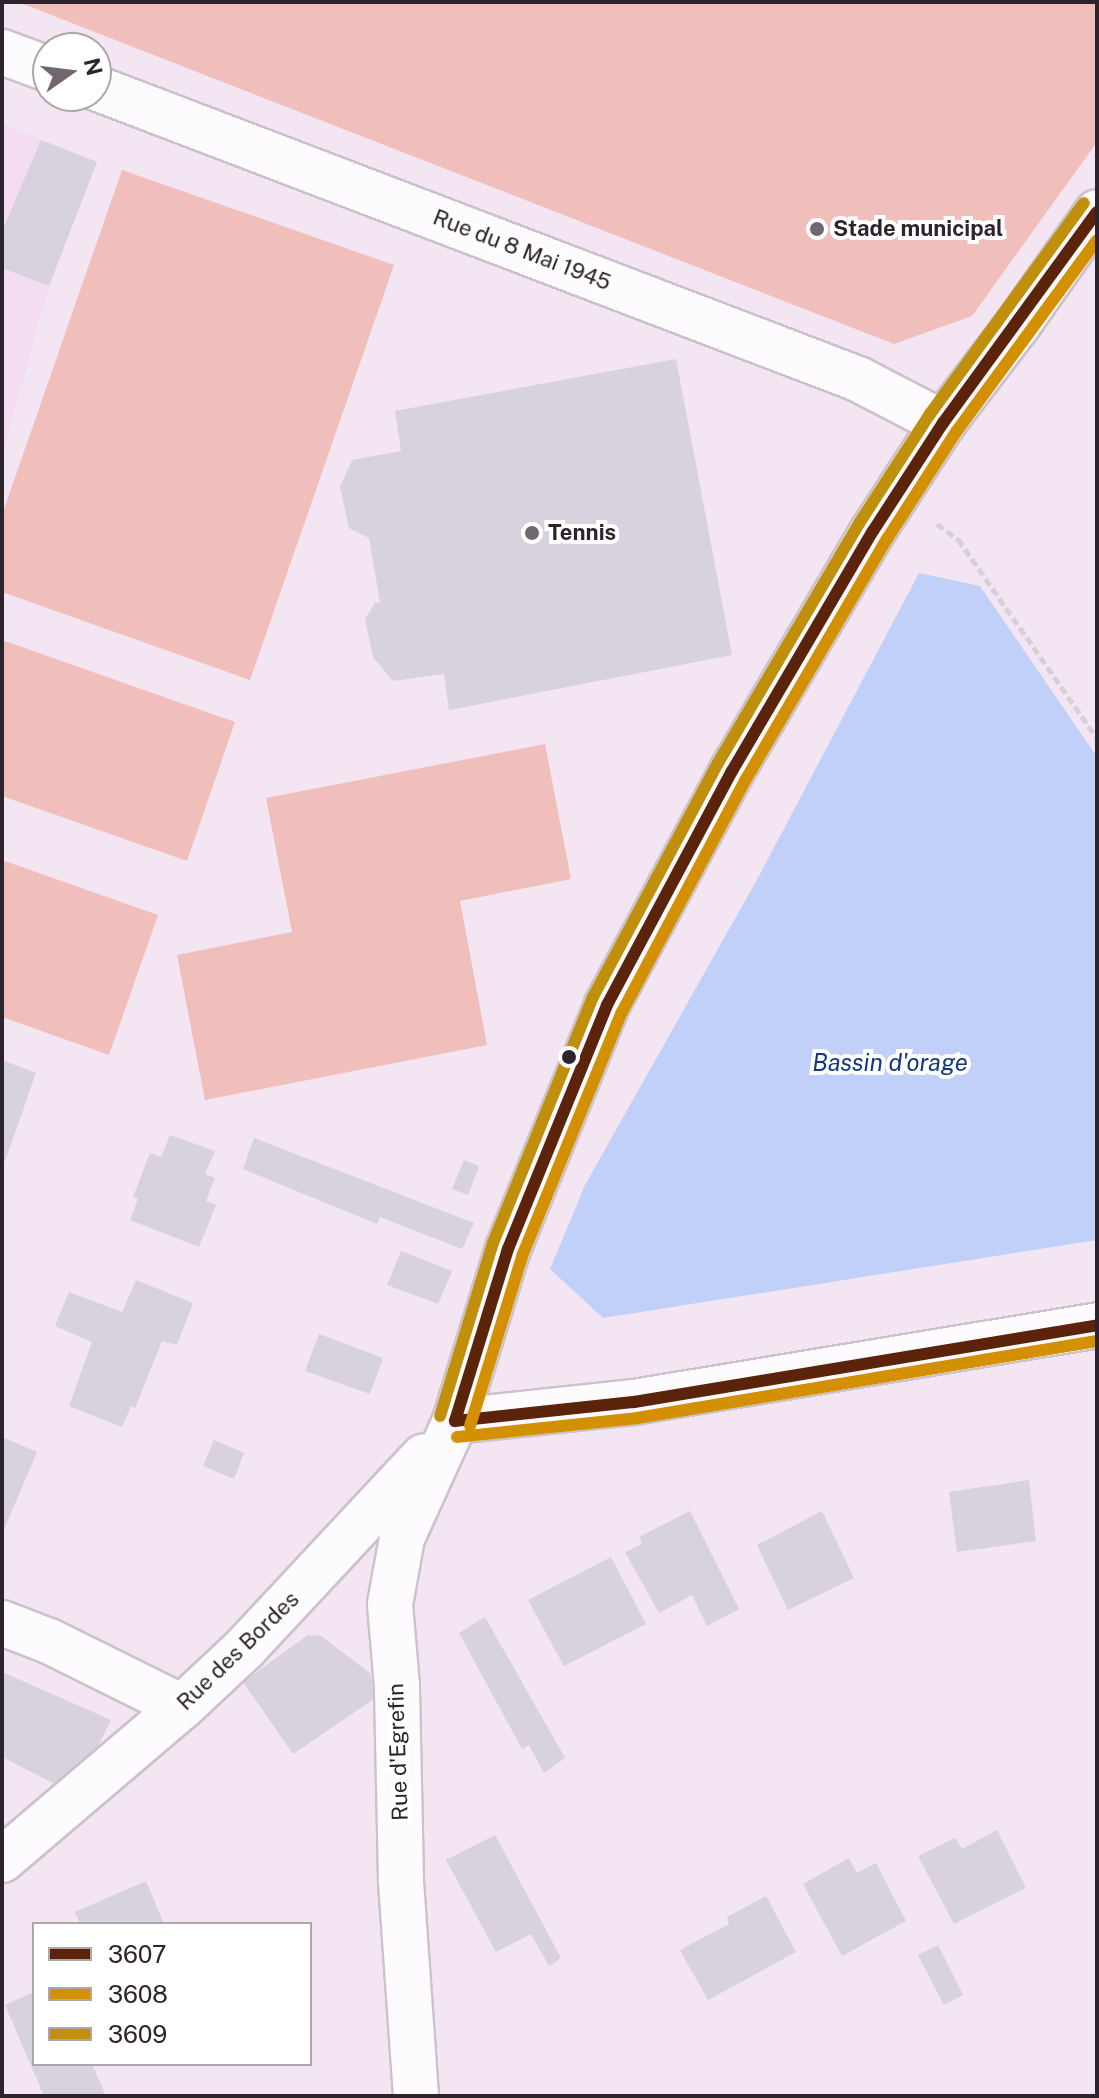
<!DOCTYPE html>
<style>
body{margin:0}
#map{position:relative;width:1099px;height:2098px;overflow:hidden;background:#f3e5f2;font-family:"Public Sans",sans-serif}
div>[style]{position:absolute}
.built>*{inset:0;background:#f4ddf3}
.green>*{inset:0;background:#f0bfbc}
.water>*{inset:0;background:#c1d0f8}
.building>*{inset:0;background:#d8d1de}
.path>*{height:5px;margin-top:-2.5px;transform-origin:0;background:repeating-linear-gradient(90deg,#d6d1d6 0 8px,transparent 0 12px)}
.roads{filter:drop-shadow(2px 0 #ccc2cc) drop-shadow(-2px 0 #ccc2cc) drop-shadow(0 2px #ccc2cc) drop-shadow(0 -2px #ccc2cc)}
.minor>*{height:44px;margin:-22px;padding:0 22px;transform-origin:22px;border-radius:22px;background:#fdfbfd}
.bus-1>*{height:12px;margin:-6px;padding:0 6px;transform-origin:6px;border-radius:6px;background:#5a230a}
.bus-2>*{height:12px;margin:-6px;padding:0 6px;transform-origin:6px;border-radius:6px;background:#d39002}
.bus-3>*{height:12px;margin:-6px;padding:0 6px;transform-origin:6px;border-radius:6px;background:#c0900d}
.dots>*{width:22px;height:22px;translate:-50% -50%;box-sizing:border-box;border:4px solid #fff;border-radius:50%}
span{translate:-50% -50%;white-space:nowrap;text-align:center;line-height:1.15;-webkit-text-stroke:8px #fff;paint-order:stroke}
.poi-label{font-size:22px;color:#2c232c;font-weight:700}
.left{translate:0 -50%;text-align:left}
.street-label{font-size:22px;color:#2c232c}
.water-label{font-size:24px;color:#14377e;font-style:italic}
.frame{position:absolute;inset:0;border:4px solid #2c232c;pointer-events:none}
.legend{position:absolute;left:32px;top:1922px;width:280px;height:144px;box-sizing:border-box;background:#fff;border:2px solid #aba7ab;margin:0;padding:10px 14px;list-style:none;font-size:24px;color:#2c232c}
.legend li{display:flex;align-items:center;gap:16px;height:40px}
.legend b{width:40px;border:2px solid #aba7ab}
.north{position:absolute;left:32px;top:32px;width:80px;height:80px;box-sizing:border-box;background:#fff;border:2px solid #aba7ab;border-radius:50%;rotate:76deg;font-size:22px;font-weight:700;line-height:32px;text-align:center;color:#2c232c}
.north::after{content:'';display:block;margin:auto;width:28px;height:36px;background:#726771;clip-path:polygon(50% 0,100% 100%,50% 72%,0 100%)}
</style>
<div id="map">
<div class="built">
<div style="clip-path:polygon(2px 123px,97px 162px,49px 286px,2px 456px)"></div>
</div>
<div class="green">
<div style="clip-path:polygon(18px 2px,1097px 2px,1097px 142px,972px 316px,894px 344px)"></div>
<div style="clip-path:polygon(122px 170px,394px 265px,250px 680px,2px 592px,2px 515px)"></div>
<div style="clip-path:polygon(2px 640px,235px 722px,187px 861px,2px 796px)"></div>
<div style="clip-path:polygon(545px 744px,571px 879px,460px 901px,487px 1045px,205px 1100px,177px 955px,292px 932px,266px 798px)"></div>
<div style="clip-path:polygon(2px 860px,158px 915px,109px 1055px,2px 1017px)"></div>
</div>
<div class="water">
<div style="clip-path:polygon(919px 573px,980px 586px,1097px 757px,1097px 1240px,603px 1318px,550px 1269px,585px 1185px,759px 876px)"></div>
</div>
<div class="building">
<div style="clip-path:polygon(41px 140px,97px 162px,49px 286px,2px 268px,2px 231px)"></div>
<div style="clip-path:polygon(676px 359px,732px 655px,449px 710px,444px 674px,393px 681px,373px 657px,365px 619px,375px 603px,380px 602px,369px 538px,349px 528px,340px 487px,352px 460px,401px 451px,395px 411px)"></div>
<div style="clip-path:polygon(2px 1060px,36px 1073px,5px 1161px,2px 1160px)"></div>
<div style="clip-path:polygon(170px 1135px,215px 1151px,205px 1174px,215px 1178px,206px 1201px,216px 1205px,199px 1247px,130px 1220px,138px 1199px,133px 1197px,150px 1153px,161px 1157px)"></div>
<div style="clip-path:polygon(254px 1138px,474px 1223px,462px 1249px,380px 1217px,377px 1224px,243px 1169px)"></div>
<div style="clip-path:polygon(464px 1160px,479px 1166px,468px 1195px,452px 1189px)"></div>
<div style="clip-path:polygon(401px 1251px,452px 1271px,438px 1304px,387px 1285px)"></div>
<div style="clip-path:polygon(136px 1280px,193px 1303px,177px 1345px,162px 1341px,135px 1408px,131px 1406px,122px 1427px,69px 1406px,92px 1342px,55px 1326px,69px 1292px,122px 1312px)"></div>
<div style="clip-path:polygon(319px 1334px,383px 1358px,370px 1394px,305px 1371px)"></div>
<div style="clip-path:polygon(2px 1437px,37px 1452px,2px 1534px)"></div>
<div style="clip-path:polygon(214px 1440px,244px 1453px,234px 1479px,203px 1466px)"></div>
<div style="clip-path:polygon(1029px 1480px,1036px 1541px,957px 1552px,949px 1492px)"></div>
<div style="clip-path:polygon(690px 1511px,739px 1609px,707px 1626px,692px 1595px,659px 1613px,625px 1552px,642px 1544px,639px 1537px)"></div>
<div style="clip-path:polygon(822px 1511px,854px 1578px,788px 1610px,757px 1545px)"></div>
<div style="clip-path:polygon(611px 1557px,646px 1624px,564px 1666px,528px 1600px)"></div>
<div style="clip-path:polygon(485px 1617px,565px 1758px,544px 1773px,529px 1745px,522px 1749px,459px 1633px)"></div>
<div style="clip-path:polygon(308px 1635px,321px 1636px,371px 1674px,374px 1699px,293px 1754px,243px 1682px)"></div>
<div style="clip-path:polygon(2px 1672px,111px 1720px,97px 1748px,55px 1784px,2px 1757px)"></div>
<div style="clip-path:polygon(997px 1830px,1026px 1888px,954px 1924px,918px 1856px,955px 1838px,962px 1849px)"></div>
<div style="clip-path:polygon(495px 1835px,561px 1958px,549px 1966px,531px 1934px,496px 1952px,446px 1860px)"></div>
<div style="clip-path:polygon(849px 1858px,857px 1873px,876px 1863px,906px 1921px,842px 1956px,803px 1884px)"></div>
<div style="clip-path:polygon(146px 1881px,164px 1924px,80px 1924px,75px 1912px)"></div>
<div style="clip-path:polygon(766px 1896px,796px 1952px,708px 2000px,680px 1950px,729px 1924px,727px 1917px)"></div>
<div style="clip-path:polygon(938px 1945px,963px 1995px,944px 2005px,918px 1955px)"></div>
<div style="clip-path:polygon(34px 1992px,34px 2064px,92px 2064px,106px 2096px,44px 2096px,5px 2005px)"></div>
</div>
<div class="path">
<div style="left:937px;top:524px;width:26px;rotate:36deg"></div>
<div style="left:958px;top:539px;width:243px;rotate:55.1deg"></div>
</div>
<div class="roads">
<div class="minor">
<div style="left:2px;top:52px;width:49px;rotate:20.3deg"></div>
<div style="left:96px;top:88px;width:816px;rotate:20.9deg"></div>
<div style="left:858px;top:379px;width:96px;rotate:27.4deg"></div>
<div style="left:455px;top:1421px;width:180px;rotate:-6.1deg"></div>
<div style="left:634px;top:1402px;width:469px;rotate:-9.4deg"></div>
<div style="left:2px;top:1623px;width:50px;rotate:21deg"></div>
<div style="left:49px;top:1641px;width:148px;rotate:26.4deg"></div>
<div style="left:2px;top:1860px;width:236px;rotate:-40.4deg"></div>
<div style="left:182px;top:1707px;width:86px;rotate:-43.1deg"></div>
<div style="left:245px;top:1648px;width:262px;rotate:-47deg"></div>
<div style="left:416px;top:2096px;width:217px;rotate:-94deg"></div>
<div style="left:401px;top:1880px;width:194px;rotate:-91.2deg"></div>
<div style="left:397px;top:1686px;width:82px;rotate:-94.9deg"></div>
<div style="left:390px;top:1604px;width:67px;rotate:-79.7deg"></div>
<div style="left:402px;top:1538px;width:128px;rotate:-65.6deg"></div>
<div style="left:455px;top:1421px;width:180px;rotate:-72.9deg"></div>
<div style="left:508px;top:1249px;width:263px;rotate:-67.9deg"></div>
<div style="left:607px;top:1005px;width:265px;rotate:-61.9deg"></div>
<div style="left:732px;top:771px;width:278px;rotate:-59.6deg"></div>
<div style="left:873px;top:531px;width:129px;rotate:-57.1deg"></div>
<div style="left:943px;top:423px;width:122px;rotate:-52.7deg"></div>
<div style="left:1017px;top:326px;width:139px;rotate:-54.9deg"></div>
</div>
</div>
<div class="bus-1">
<div style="left:455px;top:1421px;width:180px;rotate:-72.9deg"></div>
<div style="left:508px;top:1249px;width:263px;rotate:-67.9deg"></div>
<div style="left:607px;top:1005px;width:265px;rotate:-61.9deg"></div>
<div style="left:732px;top:771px;width:278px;rotate:-59.6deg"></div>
<div style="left:873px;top:531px;width:129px;rotate:-57.1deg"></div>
<div style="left:943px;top:423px;width:261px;rotate:-53.9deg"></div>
<div style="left:455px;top:1421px;width:180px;rotate:-6.1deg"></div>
<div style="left:634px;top:1402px;width:469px;rotate:-9.4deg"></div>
</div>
<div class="bus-2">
<div style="left:470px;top:1426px;width:180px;rotate:-72.9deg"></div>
<div style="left:523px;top:1254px;width:261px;rotate:-67.8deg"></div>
<div style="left:622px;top:1012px;width:264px;rotate:-62deg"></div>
<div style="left:746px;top:779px;width:278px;rotate:-59.6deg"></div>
<div style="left:887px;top:539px;width:127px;rotate:-57.2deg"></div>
<div style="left:956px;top:432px;width:238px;rotate:-53.7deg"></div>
<div style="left:457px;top:1437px;width:181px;rotate:-6deg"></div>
<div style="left:637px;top:1418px;width:466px;rotate:-9.5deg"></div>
</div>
<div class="bus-3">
<div style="left:440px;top:1416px;width:181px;rotate:-73deg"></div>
<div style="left:493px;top:1243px;width:266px;rotate:-67.9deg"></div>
<div style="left:593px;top:997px;width:265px;rotate:-61.9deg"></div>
<div style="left:718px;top:763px;width:280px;rotate:-59.5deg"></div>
<div style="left:860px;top:522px;width:129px;rotate:-57.1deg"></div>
<div style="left:930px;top:414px;width:261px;rotate:-53.9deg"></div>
</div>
<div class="dots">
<div style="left:817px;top:229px;background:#726771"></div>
<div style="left:532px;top:533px;background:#726771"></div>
<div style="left:569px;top:1057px;background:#2c232c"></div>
</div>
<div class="poi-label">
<span class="left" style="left:833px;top:229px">Stade municipal</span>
<span class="left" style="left:548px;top:533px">Tennis</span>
</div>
<div class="street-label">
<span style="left:522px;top:250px;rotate:21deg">Rue du 8 Mai 1945</span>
<span style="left:238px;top:1651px;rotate:-44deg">Rue des Bordes</span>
<span style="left:398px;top:1752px;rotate:-92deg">Rue d'Egrefin</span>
</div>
<div class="water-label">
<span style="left:890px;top:1063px">Bassin d'orage</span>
</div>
<div class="frame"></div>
<ul class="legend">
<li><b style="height:10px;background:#5a230a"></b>3607</li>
<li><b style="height:10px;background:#d39002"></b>3608</li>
<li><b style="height:10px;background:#c0900d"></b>3609</li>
</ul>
<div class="north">N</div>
</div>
